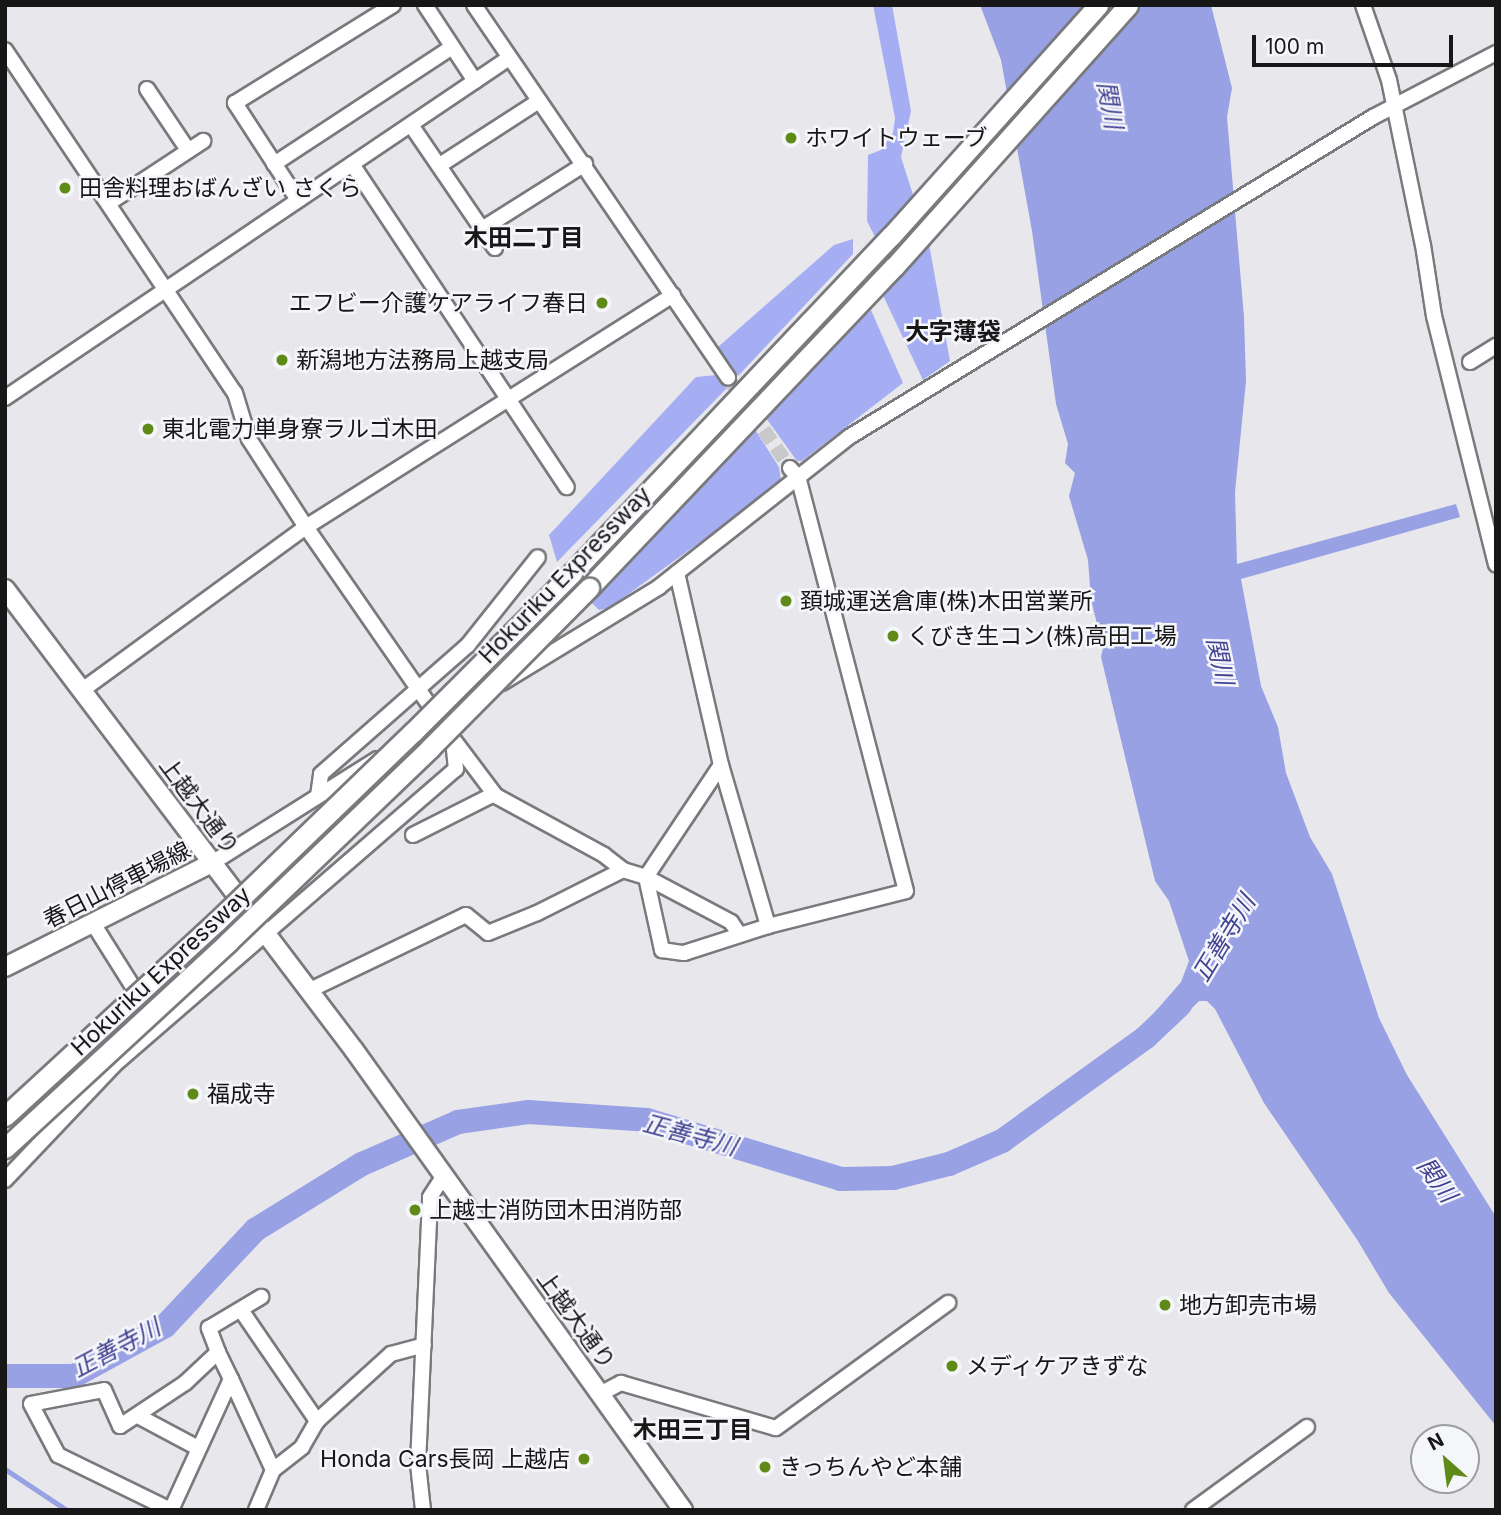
<!DOCTYPE html>
<meta charset="utf-8">
<style>
body{margin:0}
#map{position:relative;width:1501px;height:1515px;overflow:hidden;background:#e8e8ec;font-family:Inter,"Noto Sans JP",sans-serif}
div>[style]{position:absolute}
.forest>*{inset:0;background:#a6aef3}
.water>*{inset:0;background:#99a1e5}
.stream>*{height:4.5px;margin:-2.25px;padding:0 2.25px;transform-origin:2.25px;border-radius:2.25px;background:#99a1e5}
.river>*{height:24px;margin:-12px;padding:0 12px;transform-origin:12px;border-radius:12px;background:#99a1e5}
.minor-tunnel>*{height:14px;margin-top:-7px;transform-origin:0;background:repeating-linear-gradient(90deg,#c9c9cc 0 14px,transparent 0 21px)}
.roads{filter:drop-shadow(2px 0 #797a7d) drop-shadow(-2px 0 #797a7d) drop-shadow(0 2px #797a7d) drop-shadow(0 -2px #797a7d)}
.minor>*{height:14px;margin:-7px;padding:0 7px;transform-origin:7px;border-radius:7px;background:#fff}
.major>*{height:18px;margin:-9px;padding:0 9px;transform-origin:9px;border-radius:9px;background:#fff}
.highway>*{height:19px;margin:-9.5px;padding:0 9.5px;transform-origin:9.5px;border-radius:9.5px;background:#fff}
.bridges{filter:drop-shadow(2px 0 #797a7d) drop-shadow(-2px 0 #797a7d) drop-shadow(0 2px #797a7d) drop-shadow(0 -2px #797a7d)}
.highway-bridge>*{height:19px;margin:-9.5px;padding:0 9.5px;transform-origin:9.5px;border-radius:9.5px;background:#fff}
.dots>*{width:19px;height:19px;translate:-50% -50%;box-sizing:border-box;border:4px solid #f5f6f9;border-radius:50%}
span{translate:-50% -50%;white-space:nowrap;text-align:center;line-height:1.15;-webkit-text-stroke:5px #f5f6f9;paint-order:stroke}
.poi-label{font-size:23px;color:#171718}
.left{translate:0 -50%;text-align:left}
.right{translate:-100% -50%;text-align:right}
.street-label{font-size:23px;color:#171718}
.water-label{font-size:24px;color:#414292;font-style:italic}
.neighbourhood-label{font-size:24px;color:#171718;font-weight:700}
.frame{position:absolute;inset:0;border:7px solid #171718;pointer-events:none}
.north{position:absolute;left:1410px;top:1424px;width:70px;height:70px;box-sizing:border-box;background:#f5f6f9;border:2px solid #9c9d9f;border-radius:50%;rotate:332deg;font-size:19px;font-weight:700;line-height:28px;text-align:center;color:#171718}
.north::after{content:'';display:block;margin:auto;width:24px;height:32px;background:#608a18;clip-path:polygon(50% 0,100% 100%,50% 72%,0 100%)}
.scale{position:absolute;left:1252px;top:35px;width:201px;height:32px;box-sizing:border-box;border:4px solid #171718;border-top:0;padding-left:9px;font-size:21px;line-height:24px;white-space:nowrap;color:#171718;-webkit-text-stroke:5px #f5f6f9;paint-order:stroke}
</style>
<div id="map">
<div class="forest">
<div style="clip-path:polygon(873px 5px,892px 5px,911px 111px,901px 157px,915px 201px,876px 239px,867px 221px,868px 155px,881px 150px,893px 133px,895px 118px)"></div>
<div style="clip-path:polygon(928px 238px,950px 361px,923px 380px,880px 289px)"></div>
<div style="clip-path:polygon(853px 239px,853px 254px,738px 376px,718px 347px,834px 245px)"></div>
<div style="clip-path:polygon(871px 310px,903px 383px,802px 461px,797px 461px,766px 418px,820px 358px)"></div>
<div style="clip-path:polygon(717px 375px,727px 388px,557px 562px,549px 535px,696px 377px)"></div>
<div style="clip-path:polygon(754px 428px,779px 467px,781px 480px,757px 501px,609px 608px,599px 610px,588px 599px,599px 594px)"></div>
</div>
<div class="water">
<div style="clip-path:polygon(980px 5px,1211px 5px,1232px 88px,1227px 117px,1244px 317px,1246px 381px,1235px 492px,1237px 564px,1456px 504px,1460px 517px,1241px 579px,1261px 686px,1278px 727px,1286px 773px,1310px 837px,1332px 874px,1379px 1018px,1407px 1075px,1496px 1217px,1496px 1426px,1389px 1293px,1358px 1241px,1264px 1103px,1215px 1009px,1207px 1001px,1199px 1001px,1163px 1037px,1147px 1021px,1181px 982px,1189px 961px,1169px 901px,1155px 881px,1101px 657px,1103px 648px,1091px 600px,1088px 560px,1069px 496px,1075px 473px,1065px 463px,1068px 444px,1056px 404px,1032px 231px,1001px 60px)"></div>
</div>
<div class="stream">
<div style="left:5px;top:1469px;width:74px;rotate:33.5deg"></div>
</div>
<div class="river">
<div style="left:5px;top:1376px;width:69px"></div>
<div style="left:74px;top:1376px;width:104px;rotate:-28.8deg"></div>
<div style="left:165px;top:1326px;width:132px;rotate:-46.8deg"></div>
<div style="left:255px;top:1230px;width:126px;rotate:-31.7deg"></div>
<div style="left:362px;top:1164px;width:105px;rotate:-23.6deg"></div>
<div style="left:458px;top:1122px;width:71px;rotate:-8.1deg"></div>
<div style="left:528px;top:1112px;width:119px;rotate:3.8deg"></div>
<div style="left:647px;top:1120px;width:203px;rotate:16.9deg"></div>
<div style="left:841px;top:1179px;width:52px;rotate:-1.1deg"></div>
<div style="left:893px;top:1178px;width:58px;rotate:-14deg"></div>
<div style="left:949px;top:1164px;width:58px;rotate:-23.5deg"></div>
<div style="left:1002px;top:1141px;width:178px;rotate:-35.8deg"></div>
<div style="left:1146px;top:1037px;width:47px;rotate:-43.3deg"></div>
</div>
<div class="minor-tunnel">
<div style="left:728px;top:378px;width:109px;rotate:55.4deg"></div>
</div>
<div class="roads">
<div class="minor">
<div style="left:425px;top:5px;width:91px;rotate:56.7deg"></div>
<div style="left:474px;top:5px;width:451px;rotate:55.7deg"></div>
<div style="left:1363px;top:5px;width:79px;rotate:70.9deg"></div>
<div style="left:1389px;top:80px;width:168px;rotate:78.4deg"></div>
<div style="left:1423px;top:245px;width:72px;rotate:81.2deg"></div>
<div style="left:1434px;top:316px;width:256px;rotate:76deg"></div>
<div style="left:5px;top:50px;width:413px;rotate:56.2deg"></div>
<div style="left:235px;top:393px;width:48px;rotate:73.1deg"></div>
<div style="left:249px;top:439px;width:105px;rotate:57.1deg"></div>
<div style="left:306px;top:527px;width:258px;rotate:55.3deg"></div>
<div style="left:453px;top:739px;width:71px;rotate:53deg"></div>
<div style="left:496px;top:796px;width:123px;rotate:28.6deg"></div>
<div style="left:604px;top:855px;width:24px;rotate:38deg"></div>
<div style="left:623px;top:870px;width:24px;rotate:17deg"></div>
<div style="left:646px;top:877px;width:75px;rotate:77.6deg"></div>
<div style="left:662px;top:950px;width:22px;rotate:8deg"></div>
<div style="left:684px;top:953px;width:88px;rotate:-17.8deg"></div>
<div style="left:768px;top:926px;width:142px;rotate:-14.2deg"></div>
<div style="left:906px;top:891px;width:428px;rotate:-104.6deg"></div>
<div style="left:798px;top:477px;width:12px;rotate:-132deg"></div>
<div style="left:147px;top:89px;width:73px;rotate:56.1deg"></div>
<div style="left:411px;top:125px;width:149px;rotate:55.7deg"></div>
<div style="left:274px;top:164px;width:213px;rotate:-33.3deg"></div>
<div style="left:352px;top:164px;width:388px;rotate:56.4deg"></div>
<div style="left:440px;top:165px;width:118px;rotate:-32.9deg"></div>
<div style="left:298px;top:200px;width:116px;rotate:-123deg"></div>
<div style="left:235px;top:103px;width:186px;rotate:-31.8deg"></div>
<div style="left:109px;top:203px;width:113px;rotate:-33.4deg"></div>
<div style="left:482px;top:229px;width:122px;rotate:-32.3deg"></div>
<div style="left:1470px;top:362px;width:31px;rotate:-32deg"></div>
<div style="left:5px;top:398px;width:608px;rotate:-34deg"></div>
<div style="left:677px;top:573px;width:197px;rotate:77.1deg"></div>
<div style="left:721px;top:765px;width:168px;rotate:73.7deg"></div>
<div style="left:502px;top:683px;width:184px;rotate:-31.4deg"></div>
<div style="left:659px;top:587px;width:242px;rotate:-38.3deg"></div>
<div style="left:849px;top:437px;width:614px;rotate:-31.41deg"></div>
<div style="left:1373px;top:117px;width:139px;rotate:-27.5deg"></div>
<div style="left:81px;top:691px;width:278px;rotate:-36.1deg"></div>
<div style="left:306px;top:527px;width:434px;rotate:-32.3deg"></div>
<div style="left:721px;top:765px;width:135px;rotate:123.8deg"></div>
<div style="left:646px;top:877px;width:96px;rotate:27.9deg"></div>
<div style="left:731px;top:922px;width:14px;rotate:56deg"></div>
<div style="left:318px;top:796px;width:22px;rotate:-82deg"></div>
<div style="left:321px;top:774px;width:196px;rotate:-41.3deg"></div>
<div style="left:468px;top:645px;width:112px;rotate:-51.5deg"></div>
<div style="left:413px;top:835px;width:91px;rotate:-26.8deg"></div>
<div style="left:212px;top:863px;width:195px;rotate:-32.2deg"></div>
<div style="left:94px;top:925px;width:115px;rotate:57.8deg"></div>
<div style="left:308px;top:991px;width:175px;rotate:-25.7deg"></div>
<div style="left:466px;top:915px;width:28px;rotate:39deg"></div>
<div style="left:488px;top:933px;width:53px;rotate:-22.2deg"></div>
<div style="left:537px;top:913px;width:96px;rotate:-26.6deg"></div>
<div style="left:5px;top:1180px;width:158px;rotate:-46.5deg"></div>
<div style="left:114px;top:1065px;width:452px;rotate:-40.9deg"></div>
<div style="left:456px;top:769px;width:29px;rotate:-96deg"></div>
<div style="left:241px;top:1310px;width:135px;rotate:55.6deg"></div>
<div style="left:218px;top:1352px;width:26px;rotate:-111deg"></div>
<div style="left:209px;top:1328px;width:61px;rotate:-30.8deg"></div>
<div style="left:231px;top:1379px;width:30px;rotate:-116deg"></div>
<div style="left:218px;top:1352px;width:45px;rotate:136.8deg"></div>
<div style="left:185px;top:1383px;width:78px;rotate:146.5deg"></div>
<div style="left:120px;top:1426px;width:39px;rotate:-114deg"></div>
<div style="left:104px;top:1390px;width:74px;rotate:169.1deg"></div>
<div style="left:31px;top:1404px;width:58px;rotate:62.1deg"></div>
<div style="left:58px;top:1455px;width:126px;rotate:26deg"></div>
<div style="left:171px;top:1510px;width:144px;rotate:-65.4deg"></div>
<div style="left:231px;top:1379px;width:100px;rotate:65.2deg"></div>
<div style="left:600px;top:1394px;width:24px;rotate:-28deg"></div>
<div style="left:621px;top:1383px;width:161px;rotate:16.2deg"></div>
<div style="left:776px;top:1428px;width:213px;rotate:-36deg"></div>
<div style="left:138px;top:1416px;width:68px;rotate:28.1deg"></div>
<div style="left:256px;top:1510px;width:43px;rotate:-67deg"></div>
<div style="left:273px;top:1470px;width:37px;rotate:-38deg"></div>
<div style="left:302px;top:1447px;width:30px;rotate:-60deg"></div>
<div style="left:317px;top:1421px;width:100px;rotate:-42.2deg"></div>
<div style="left:391px;top:1354px;width:34px;rotate:-15deg"></div>
<div style="left:423px;top:1510px;width:46px;rotate:-96.2deg"></div>
<div style="left:418px;top:1464px;width:267px;rotate:-87.4deg"></div>
<div style="left:430px;top:1197px;width:24px;rotate:-57deg"></div>
<div style="left:1193px;top:1510px;width:141px;rotate:-36.1deg"></div>
</div>
<div class="major">
<div style="left:5px;top:589px;width:578px;rotate:52.87deg"></div>
<div style="left:354px;top:1050px;width:566px;rotate:54.43deg"></div>
<div style="left:5px;top:967px;width:232px;rotate:-26.7deg"></div>
</div>
<div class="highway">
<div style="left:573px;top:572px;width:463px;rotate:-46.6deg"></div>
<div style="left:891px;top:236px;width:310px;rotate:-48.1deg"></div>
<div style="left:589px;top:588px;width:443px;rotate:-46.5deg"></div>
<div style="left:894px;top:267px;width:351px;rotate:-48.2deg"></div>
</div>
</div>
<div class="bridges">
<div class="highway-bridge">
<div style="left:5px;top:1116px;width:287px;rotate:-42.6deg"></div>
<div style="left:216px;top:922px;width:274px;rotate:-44deg"></div>
<div style="left:413px;top:732px;width:226px;rotate:-45deg"></div>
<div style="left:5px;top:1148px;width:304px;rotate:-42.7deg"></div>
<div style="left:228px;top:942px;width:280px;rotate:-43.8deg"></div>
<div style="left:430px;top:748px;width:226px;rotate:-45.2deg"></div>
</div>
</div>
<div class="dots">
<div style="left:791px;top:138px;background:#608a18"></div>
<div style="left:65px;top:188px;background:#608a18"></div>
<div style="left:602px;top:303px;background:#608a18"></div>
<div style="left:282px;top:360px;background:#608a18"></div>
<div style="left:148px;top:429px;background:#608a18"></div>
<div style="left:786px;top:601px;background:#608a18"></div>
<div style="left:893px;top:636px;background:#608a18"></div>
<div style="left:193px;top:1094px;background:#608a18"></div>
<div style="left:415px;top:1210px;background:#608a18"></div>
<div style="left:1165px;top:1305px;background:#608a18"></div>
<div style="left:952px;top:1366px;background:#608a18"></div>
<div style="left:584px;top:1459px;background:#608a18"></div>
<div style="left:765px;top:1467px;background:#608a18"></div>
</div>
<div class="poi-label">
<span class="left" style="left:805px;top:138px">ホワイトウェーブ</span>
<span class="left" style="left:79px;top:188px">田舎料理おばんざい さくら</span>
<span class="right" style="left:588px;top:303px">エフビー介護ケアライフ春日</span>
<span class="left" style="left:296px;top:360px">新潟地方法務局上越支局</span>
<span class="left" style="left:162px;top:429px">東北電力単身寮ラルゴ木田</span>
<span class="left" style="left:800px;top:601px">頚城運送倉庫(株)木田営業所</span>
<span class="left" style="left:907px;top:636px">くびき生コン(株)高田工場</span>
<span class="left" style="left:207px;top:1094px">福成寺</span>
<span class="left" style="left:429px;top:1210px">上越士消防団木田消防部</span>
<span class="left" style="left:1179px;top:1305px">地方卸売市場</span>
<span class="left" style="left:966px;top:1366px">メディケアきずな</span>
<span class="right" style="left:570px;top:1459px">Honda Cars長岡 上越店</span>
<span class="left" style="left:779px;top:1467px">きっちんやど本舗</span>
</div>
<div class="street-label">
<span style="left:565px;top:575px;rotate:-46deg">Hokuriku Expressway</span>
<span style="left:199px;top:806px;rotate:53deg">上越大通り</span>
<span style="left:117px;top:885px;rotate:-27deg">春日山停車場線</span>
<span style="left:161px;top:971px;rotate:-43deg">Hokuriku Expressway</span>
<span style="left:576px;top:1320px;rotate:54deg">上越大通り</span>
</div>
<div class="water-label">
<span style="left:1110px;top:105px;rotate:80deg">関川</span>
<span style="left:1220px;top:661px;rotate:78deg">関川</span>
<span style="left:1224px;top:938px;rotate:-59deg">正善寺川</span>
<span style="left:690px;top:1135px;rotate:15deg">正善寺川</span>
<span style="left:1437px;top:1180px;rotate:54deg">関川</span>
<span style="left:116px;top:1348px;rotate:-28deg">正善寺川</span>
</div>
<div class="neighbourhood-label">
<span style="left:524px;top:238px">木田二丁目</span>
<span style="left:953px;top:332px">大字薄袋</span>
<span style="left:693px;top:1430px">木田三丁目</span>
</div>
<div class="frame"></div>
<div class="north">N</div>
<div class="scale">100 m</div>
</div>
